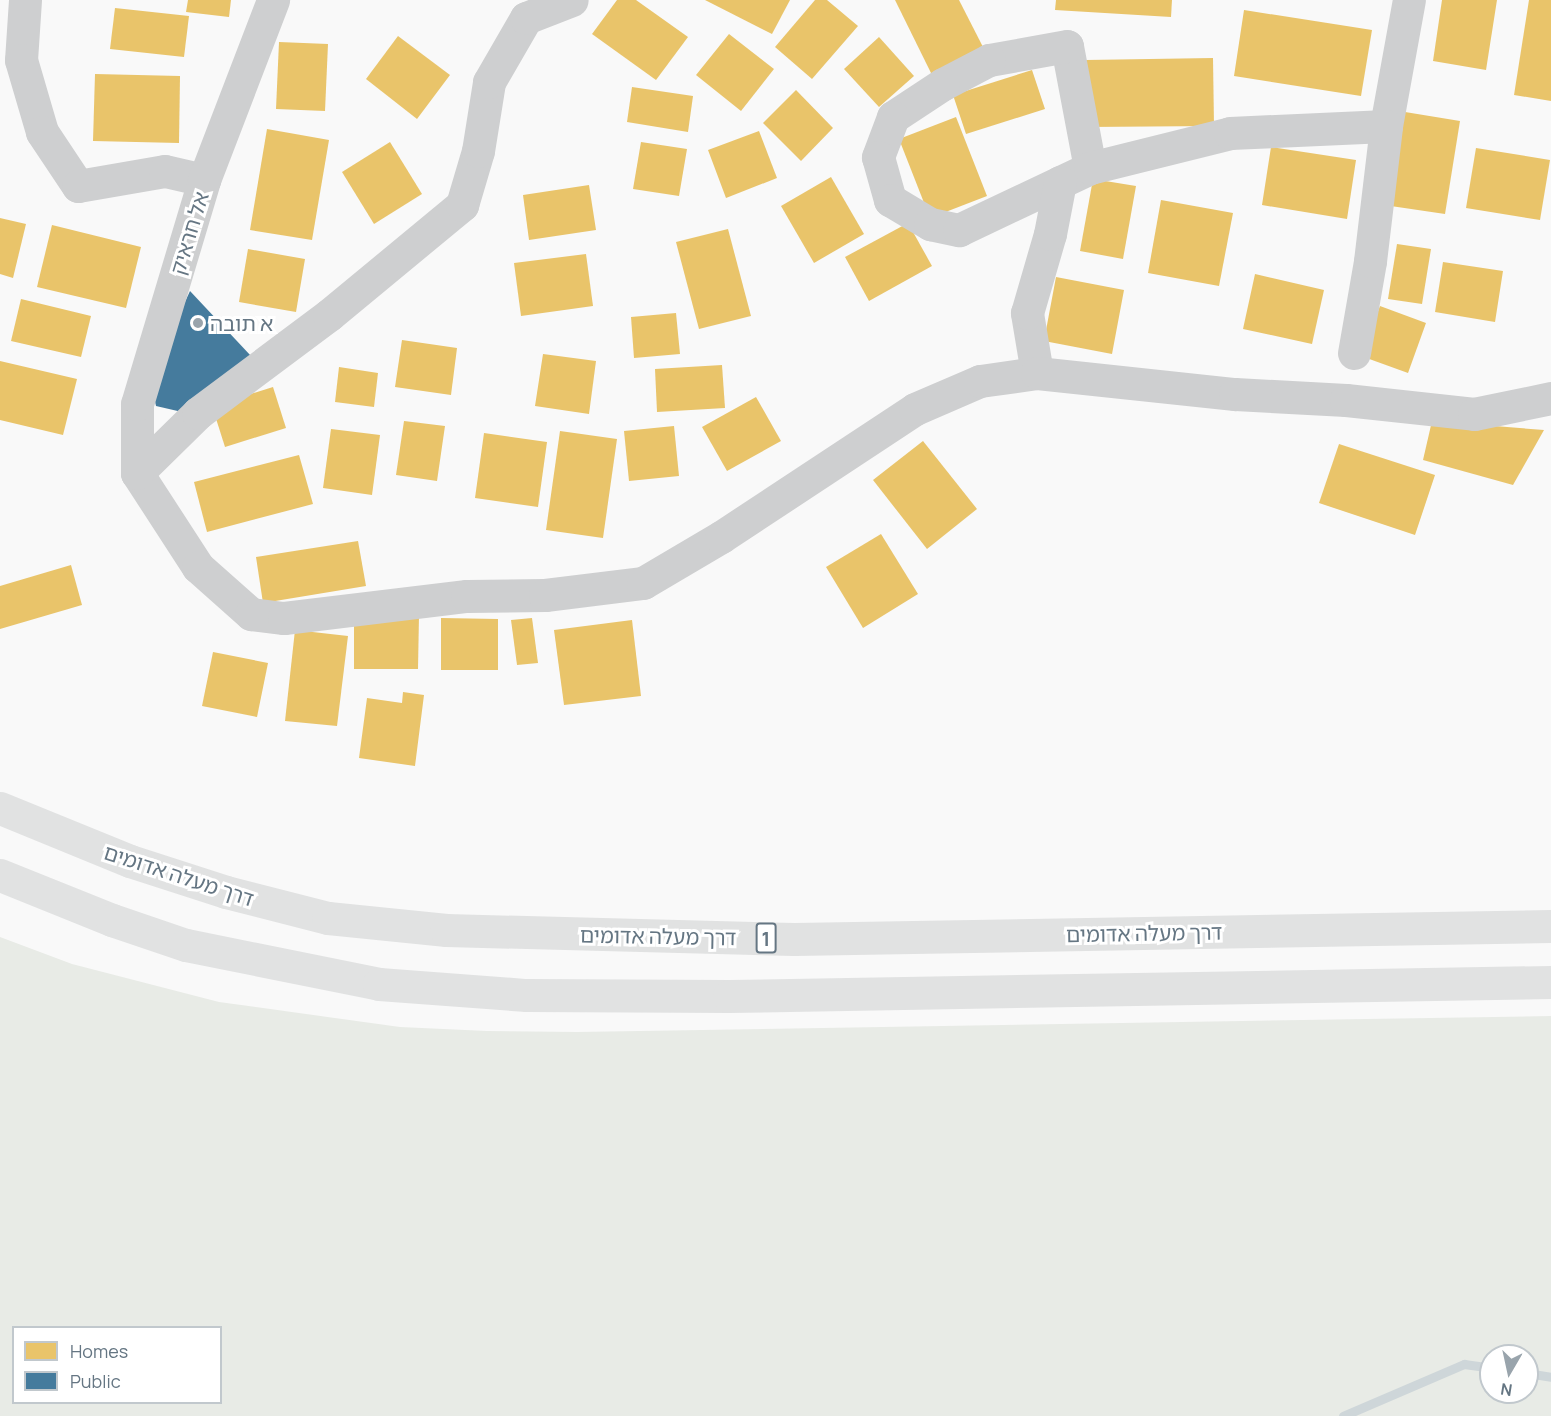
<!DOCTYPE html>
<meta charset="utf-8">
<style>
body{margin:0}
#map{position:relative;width:1551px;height:1416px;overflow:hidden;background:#f9f9f9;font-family:Manrope,"Noto Sans Hebrew",sans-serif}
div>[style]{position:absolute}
.green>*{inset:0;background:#e8ebe6}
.homes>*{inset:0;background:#e9c46a}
.public>*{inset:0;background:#457b9d}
.stream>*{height:9px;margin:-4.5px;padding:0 4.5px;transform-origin:4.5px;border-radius:4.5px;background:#ced6d9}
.minor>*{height:33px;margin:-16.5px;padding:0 16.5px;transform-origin:16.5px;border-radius:16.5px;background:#cecfd0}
.highway>*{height:33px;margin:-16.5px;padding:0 16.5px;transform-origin:16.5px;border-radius:16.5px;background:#e1e2e2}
.dots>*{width:16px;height:16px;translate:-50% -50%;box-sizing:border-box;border:3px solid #fff;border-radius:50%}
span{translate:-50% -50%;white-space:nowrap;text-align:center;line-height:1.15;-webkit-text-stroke:6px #fff;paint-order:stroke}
.shield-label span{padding:2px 4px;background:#fff;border:2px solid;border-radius:4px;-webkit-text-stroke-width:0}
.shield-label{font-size:20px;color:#657683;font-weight:700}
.street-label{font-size:21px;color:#657683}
.poi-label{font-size:21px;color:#657683}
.left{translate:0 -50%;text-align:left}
.legend{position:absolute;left:12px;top:1326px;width:210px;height:78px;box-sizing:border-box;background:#fff;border:2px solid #c1c8cd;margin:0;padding:8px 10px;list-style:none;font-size:18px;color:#657683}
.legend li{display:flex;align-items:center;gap:12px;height:30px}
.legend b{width:30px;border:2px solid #c1c8cd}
.north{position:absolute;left:1479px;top:1344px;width:60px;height:60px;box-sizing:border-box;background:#fff;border:2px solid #c1c8cd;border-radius:50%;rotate:189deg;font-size:16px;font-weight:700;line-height:24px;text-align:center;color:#657683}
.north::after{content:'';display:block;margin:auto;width:21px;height:27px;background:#99a4ac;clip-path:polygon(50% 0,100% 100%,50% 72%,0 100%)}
</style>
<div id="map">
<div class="green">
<div style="clip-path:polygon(evenodd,0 937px,72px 964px,219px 1002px,400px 1027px,487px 1031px,577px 1032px,1551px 1016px,1551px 1416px,0 1416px,0 937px,14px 1328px,220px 1328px,220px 1402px,14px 1402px,14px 1328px,0 937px,1491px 1356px,1527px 1356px,1527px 1392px,1491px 1392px,1491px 1356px)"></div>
</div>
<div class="homes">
<div style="clip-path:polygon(188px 0,231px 0,229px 17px,186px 12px)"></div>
<div style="clip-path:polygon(617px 0,636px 0,688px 37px,656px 80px,592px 34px)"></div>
<div style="clip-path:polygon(705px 0,790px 0,772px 34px)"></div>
<div style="clip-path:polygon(815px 0,827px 0,858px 26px,812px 79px,775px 47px)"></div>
<div style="clip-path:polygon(895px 0,959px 0,984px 49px,932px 75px)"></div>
<div style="clip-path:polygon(1056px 0,1172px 0,1171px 17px,1055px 10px)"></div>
<div style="clip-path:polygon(1442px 0,1497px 0,1486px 70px,1433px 61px)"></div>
<div style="clip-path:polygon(1529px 0,1551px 0,1551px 101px,1514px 95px)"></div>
<div style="clip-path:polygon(115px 8px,189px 16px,184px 57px,110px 49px)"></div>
<div style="clip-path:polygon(1244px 10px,1372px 30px,1361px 96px,1234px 76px)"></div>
<div style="clip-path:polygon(729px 34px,774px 69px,741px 111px,696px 75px)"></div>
<div style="clip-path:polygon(398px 36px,450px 75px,417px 119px,366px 79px)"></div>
<div style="clip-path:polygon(879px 37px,914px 76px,879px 107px,844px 69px)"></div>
<div style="clip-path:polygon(279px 42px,328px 44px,325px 111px,276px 109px)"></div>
<div style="clip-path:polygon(1213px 58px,1214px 126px,1087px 127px,1086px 60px)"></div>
<div style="clip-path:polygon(1032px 70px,1045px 109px,966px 134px,953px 95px)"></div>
<div style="clip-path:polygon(95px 74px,180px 76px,179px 143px,93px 141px)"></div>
<div style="clip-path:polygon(632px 87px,693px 96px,688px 132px,627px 122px)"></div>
<div style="clip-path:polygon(796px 90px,833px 128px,801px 161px,763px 123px)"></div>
<div style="clip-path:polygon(1399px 111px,1460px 121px,1445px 214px,1384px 205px)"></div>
<div style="clip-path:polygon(956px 117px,987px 196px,930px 218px,899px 139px)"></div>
<div style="clip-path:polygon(267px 129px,329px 140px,312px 240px,250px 230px)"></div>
<div style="clip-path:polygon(759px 131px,777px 178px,726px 198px,708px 150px)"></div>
<div style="clip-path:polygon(390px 142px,422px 194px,374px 224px,342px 172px)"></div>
<div style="clip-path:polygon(641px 142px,687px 149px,679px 196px,633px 189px)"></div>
<div style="clip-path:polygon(1271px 147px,1356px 160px,1347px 219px,1262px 205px)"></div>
<div style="clip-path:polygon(1476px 148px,1550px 160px,1540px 220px,1466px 208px)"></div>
<div style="clip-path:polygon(831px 177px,864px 234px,814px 263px,781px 206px)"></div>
<div style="clip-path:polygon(1093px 179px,1136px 186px,1123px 259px,1080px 251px)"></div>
<div style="clip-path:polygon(589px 185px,596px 230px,529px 240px,523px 195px)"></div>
<div style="clip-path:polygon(1161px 200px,1233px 213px,1219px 286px,1148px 273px)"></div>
<div style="clip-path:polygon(0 218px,26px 224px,13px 278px,0 274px)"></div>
<div style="clip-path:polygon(908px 223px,932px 266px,869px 301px,845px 257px)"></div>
<div style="clip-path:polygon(52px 225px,141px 247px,126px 308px,37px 287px)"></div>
<div style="clip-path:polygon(728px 229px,751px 316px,699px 329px,676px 242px)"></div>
<div style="clip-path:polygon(1397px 244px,1431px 249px,1422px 304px,1388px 299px)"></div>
<div style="clip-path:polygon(248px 249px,305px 259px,296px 312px,239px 302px)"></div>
<div style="clip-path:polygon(586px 254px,593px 306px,521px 316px,514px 263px)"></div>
<div style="clip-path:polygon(1443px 262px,1503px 271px,1495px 322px,1435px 312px)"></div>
<div style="clip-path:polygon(1255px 274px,1324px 290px,1312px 344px,1243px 329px)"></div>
<div style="clip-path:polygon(1056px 277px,1124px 290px,1112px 354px,1044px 341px)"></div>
<div style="clip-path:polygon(21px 299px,91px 316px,81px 357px,11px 341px)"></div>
<div style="clip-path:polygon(1380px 306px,1426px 323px,1408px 373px,1361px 356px)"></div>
<div style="clip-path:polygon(676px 313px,680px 354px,634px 358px,631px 317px)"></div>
<div style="clip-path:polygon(402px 340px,457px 348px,451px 395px,395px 387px)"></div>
<div style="clip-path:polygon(543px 354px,596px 361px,589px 414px,535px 406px)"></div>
<div style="clip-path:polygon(0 361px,77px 379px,63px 435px,0 420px)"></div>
<div style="clip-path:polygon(722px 365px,725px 408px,657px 412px,655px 369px)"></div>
<div style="clip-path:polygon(339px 367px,378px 373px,374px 407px,335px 402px)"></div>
<div style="clip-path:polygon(273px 387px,286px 428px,225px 447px,212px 406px)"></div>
<div style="clip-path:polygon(756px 397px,781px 441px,727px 471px,702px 427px)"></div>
<div style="clip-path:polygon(404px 421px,445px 426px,437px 481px,396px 475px)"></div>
<div style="clip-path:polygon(1432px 421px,1544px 430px,1513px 485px,1423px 460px)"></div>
<div style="clip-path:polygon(674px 426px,679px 476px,629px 481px,624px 431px)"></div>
<div style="clip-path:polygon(331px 429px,380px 435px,372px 495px,323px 488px)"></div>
<div style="clip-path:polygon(560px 431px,617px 439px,603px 538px,546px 530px)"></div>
<div style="clip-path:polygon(484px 433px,547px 442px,538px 507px,475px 498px)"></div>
<div style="clip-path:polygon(923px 441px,977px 509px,927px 549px,873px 480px)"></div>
<div style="clip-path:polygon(1339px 444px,1435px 475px,1415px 535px,1319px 503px)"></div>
<div style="clip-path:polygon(299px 455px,313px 504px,207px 532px,194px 482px)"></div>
<div style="clip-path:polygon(881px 534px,918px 594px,863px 628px,826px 567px)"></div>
<div style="clip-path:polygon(358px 541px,366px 586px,263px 603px,256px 557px)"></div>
<div style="clip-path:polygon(71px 565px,82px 605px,0 629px,0 586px)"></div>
<div style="clip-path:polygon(354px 615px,419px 615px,418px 669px,354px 669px)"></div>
<div style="clip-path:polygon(441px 618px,498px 619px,498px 670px,441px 670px)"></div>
<div style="clip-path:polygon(532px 618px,538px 663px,517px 665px,511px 620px)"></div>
<div style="clip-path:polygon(632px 620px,641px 696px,564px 705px,554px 630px)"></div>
<div style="clip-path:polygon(295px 630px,348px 636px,337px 726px,285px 721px)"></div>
<div style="clip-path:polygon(213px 652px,268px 663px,257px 717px,202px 706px)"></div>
<div style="clip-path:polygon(403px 692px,424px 695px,415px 766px,359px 758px,367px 698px,402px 703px)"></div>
</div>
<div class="public">
<div style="clip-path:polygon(190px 291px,251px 356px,182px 412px,156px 406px,150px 378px)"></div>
</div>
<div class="stream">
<div style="left:1527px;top:1373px;width:24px;rotate:9deg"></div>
<div style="left:1343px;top:1416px;width:132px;rotate:-23.3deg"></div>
<div style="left:1464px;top:1364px;width:27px;rotate:8deg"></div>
</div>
<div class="minor">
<div style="left:25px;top:0;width:60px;rotate:93.8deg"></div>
<div style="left:21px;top:60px;width:75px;rotate:73.7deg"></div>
<div style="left:42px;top:132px;width:65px;rotate:56.3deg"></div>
<div style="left:78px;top:186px;width:88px;rotate:-9.8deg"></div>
<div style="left:165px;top:171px;width:40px;rotate:13deg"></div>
<div style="left:1090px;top:168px;width:124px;rotate:-100.7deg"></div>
<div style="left:1067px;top:46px;width:79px;rotate:169.8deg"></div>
<div style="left:989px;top:60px;width:52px;rotate:152.4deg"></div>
<div style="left:943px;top:84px;width:60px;rotate:146.6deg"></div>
<div style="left:893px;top:117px;width:43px;rotate:110.6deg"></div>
<div style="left:878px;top:157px;width:45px;rotate:74.4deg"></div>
<div style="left:890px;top:200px;width:47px;rotate:31deg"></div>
<div style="left:930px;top:224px;width:30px;rotate:12deg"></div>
<div style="left:959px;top:230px;width:145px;rotate:-25.3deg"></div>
<div style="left:1090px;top:168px;width:144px;rotate:-14deg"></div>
<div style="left:1230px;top:133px;width:156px;rotate:-2.6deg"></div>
<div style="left:1386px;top:126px;width:128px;rotate:-79.7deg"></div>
<div style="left:1354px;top:353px;width:93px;rotate:-80.1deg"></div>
<div style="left:1370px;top:261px;width:136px;rotate:-83.2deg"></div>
<div style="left:1037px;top:373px;width:61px;rotate:-99.5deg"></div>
<div style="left:1027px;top:313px;width:82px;rotate:-73.8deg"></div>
<div style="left:1050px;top:234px;width:53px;rotate:-79.1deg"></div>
<div style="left:137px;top:473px;width:112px;rotate:57deg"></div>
<div style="left:198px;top:567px;width:71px;rotate:41.6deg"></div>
<div style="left:251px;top:614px;width:33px;rotate:7deg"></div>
<div style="left:284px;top:618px;width:184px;rotate:-6.9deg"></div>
<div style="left:467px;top:596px;width:78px;rotate:-0.7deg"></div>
<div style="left:545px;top:595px;width:99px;rotate:-7deg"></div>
<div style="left:643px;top:583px;width:91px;rotate:-30.5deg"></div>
<div style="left:721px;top:537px;width:232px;rotate:-33.4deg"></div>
<div style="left:915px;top:409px;width:71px;rotate:-23.3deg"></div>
<div style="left:980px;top:381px;width:58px;rotate:-8deg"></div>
<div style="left:1037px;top:373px;width:199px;rotate:6.1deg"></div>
<div style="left:1235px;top:394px;width:111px;rotate:3.1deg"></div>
<div style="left:1346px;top:400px;width:129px;rotate:6.2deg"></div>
<div style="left:1474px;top:414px;width:79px;rotate:-11.7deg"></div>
<div style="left:137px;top:473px;width:86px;rotate:-44.5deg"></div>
<div style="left:198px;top:413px;width:164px;rotate:-36.8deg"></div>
<div style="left:329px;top:315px;width:173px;rotate:-39.6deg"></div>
<div style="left:462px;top:205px;width:56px;rotate:-73.5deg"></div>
<div style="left:478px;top:151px;width:70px;rotate:-80.9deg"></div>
<div style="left:489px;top:82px;width:74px;rotate:-60deg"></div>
<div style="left:526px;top:18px;width:49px;rotate:-21.4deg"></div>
<div style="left:137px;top:473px;width:69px;rotate:-90deg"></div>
<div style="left:137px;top:404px;width:234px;rotate:-73.3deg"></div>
<div style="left:204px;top:180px;width:193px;rotate:-69deg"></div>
</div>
<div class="highway">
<div style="left:0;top:808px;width:140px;rotate:22.2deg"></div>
<div style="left:130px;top:861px;width:101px;rotate:17.9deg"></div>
<div style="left:226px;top:892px;width:105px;rotate:14.3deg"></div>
<div style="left:328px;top:918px;width:119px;rotate:5.8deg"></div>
<div style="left:446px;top:930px;width:348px;rotate:1.5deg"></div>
<div style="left:794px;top:939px;width:757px;rotate:-0.98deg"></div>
<div style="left:0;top:875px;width:121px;rotate:21.9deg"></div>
<div style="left:112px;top:920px;width:78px;rotate:18.7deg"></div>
<div style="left:186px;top:945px;width:197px;rotate:11.4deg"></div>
<div style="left:379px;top:984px;width:148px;rotate:4.3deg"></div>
<div style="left:527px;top:995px;width:202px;rotate:0.3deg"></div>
<div style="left:729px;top:996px;width:822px;rotate:-0.98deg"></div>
</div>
<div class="dots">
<div style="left:198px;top:323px;background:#99a4ac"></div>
</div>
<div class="shield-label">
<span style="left:766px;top:938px">1</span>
</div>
<div class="street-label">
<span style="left:189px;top:233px;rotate:-73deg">אל חראיק</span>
<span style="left:179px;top:875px;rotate:18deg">דרך מעלה אדומים</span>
<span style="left:1144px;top:933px;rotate:-1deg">דרך מעלה אדומים</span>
<span style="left:658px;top:936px;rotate:1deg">דרך מעלה אדומים</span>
</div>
<div class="poi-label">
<span class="left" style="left:210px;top:323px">א תובה</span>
</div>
<ul class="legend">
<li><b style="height:16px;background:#e9c46a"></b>Homes</li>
<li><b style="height:16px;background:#457b9d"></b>Public</li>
</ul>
<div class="north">N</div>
</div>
